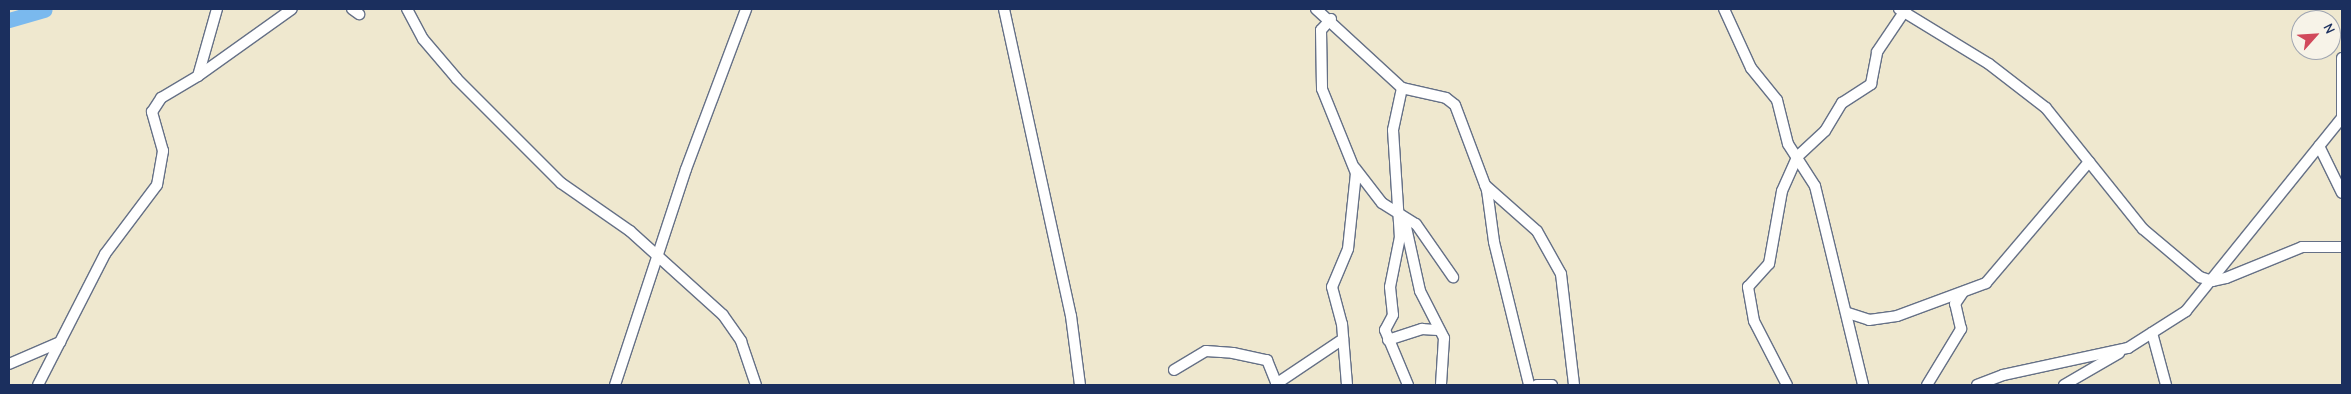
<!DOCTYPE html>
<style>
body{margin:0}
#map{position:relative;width:2351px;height:394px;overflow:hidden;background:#efe8cf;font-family:"Comic Neue",sans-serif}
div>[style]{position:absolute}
.river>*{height:15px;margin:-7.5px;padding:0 7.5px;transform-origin:7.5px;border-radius:7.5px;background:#7ab9ee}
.roads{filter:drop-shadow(1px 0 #657086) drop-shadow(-1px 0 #657086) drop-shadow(0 1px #657086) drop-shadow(0 -1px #657086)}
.street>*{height:10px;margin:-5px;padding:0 5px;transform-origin:5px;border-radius:5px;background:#fff}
span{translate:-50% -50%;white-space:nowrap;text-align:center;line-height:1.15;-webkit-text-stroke:4.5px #f7f3e8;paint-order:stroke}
.frame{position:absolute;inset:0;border:10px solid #1b2f5e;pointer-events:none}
.north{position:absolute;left:2291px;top:10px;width:50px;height:50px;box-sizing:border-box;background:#f7f3e8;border:1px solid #9fa5b1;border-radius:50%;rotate:64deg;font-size:14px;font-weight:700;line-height:20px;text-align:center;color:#1b2f5e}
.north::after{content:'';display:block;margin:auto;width:18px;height:22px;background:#d1495b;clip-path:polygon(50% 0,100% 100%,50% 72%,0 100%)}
</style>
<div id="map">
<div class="river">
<div style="left:9px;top:20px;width:37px;rotate:-16deg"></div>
</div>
<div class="roads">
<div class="street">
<div style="left:352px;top:9px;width:9px;rotate:36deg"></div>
<div style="left:407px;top:9px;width:34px;rotate:62deg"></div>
<div style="left:423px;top:39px;width:52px;rotate:49.6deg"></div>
<div style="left:457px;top:79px;width:147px;rotate:45deg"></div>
<div style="left:561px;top:183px;width:84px;rotate:34.8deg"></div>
<div style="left:630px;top:231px;width:125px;rotate:42.1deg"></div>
<div style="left:723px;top:315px;width:32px;rotate:55deg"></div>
<div style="left:741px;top:341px;width:46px;rotate:71.2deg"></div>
<div style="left:1004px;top:9px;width:314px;rotate:77.7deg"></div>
<div style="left:1071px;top:316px;width:70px;rotate:82.6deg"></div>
<div style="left:1316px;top:9px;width:117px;rotate:42.6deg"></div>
<div style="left:1402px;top:88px;width:45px;rotate:12.8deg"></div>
<div style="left:1446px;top:98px;width:11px;rotate:38deg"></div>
<div style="left:1455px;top:105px;width:91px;rotate:69.4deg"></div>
<div style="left:1487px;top:190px;width:52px;rotate:82.3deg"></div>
<div style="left:1494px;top:242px;width:147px;rotate:76.2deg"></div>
<div style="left:1724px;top:9px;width:65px;rotate:65.4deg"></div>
<div style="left:1751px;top:68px;width:41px;rotate:50.9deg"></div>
<div style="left:1777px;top:100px;width:45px;rotate:76deg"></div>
<div style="left:1788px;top:144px;width:50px;rotate:57.3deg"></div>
<div style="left:1815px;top:186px;width:205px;rotate:76.4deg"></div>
<div style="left:1899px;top:9px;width:105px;rotate:31.4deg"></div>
<div style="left:1989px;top:64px;width:72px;rotate:37.7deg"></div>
<div style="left:2046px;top:108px;width:155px;rotate:51.3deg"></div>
<div style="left:2143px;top:229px;width:75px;rotate:40.1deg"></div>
<div style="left:2200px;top:277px;width:13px;rotate:18deg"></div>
<div style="left:2212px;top:281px;width:14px;rotate:-12deg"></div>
<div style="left:2226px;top:278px;width:82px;rotate:-22.2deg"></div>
<div style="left:2302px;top:247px;width:40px"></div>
<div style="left:1331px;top:19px;width:15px;rotate:132deg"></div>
<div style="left:1321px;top:30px;width:59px;rotate:89deg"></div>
<div style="left:1322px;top:89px;width:91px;rotate:68deg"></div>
<div style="left:1356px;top:173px;width:76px;rotate:96deg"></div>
<div style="left:1348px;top:249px;width:41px;rotate:112.8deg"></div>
<div style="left:1332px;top:287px;width:38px;rotate:75deg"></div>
<div style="left:1342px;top:324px;width:61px;rotate:85.3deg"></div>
<div style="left:198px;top:76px;width:115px;rotate:-35.5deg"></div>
<div style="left:1402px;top:88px;width:43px;rotate:102.1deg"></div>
<div style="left:1393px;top:130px;width:107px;rotate:86.3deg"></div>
<div style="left:1400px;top:237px;width:51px;rotate:101.3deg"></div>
<div style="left:1390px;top:287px;width:28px;rotate:84deg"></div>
<div style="left:1393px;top:315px;width:17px;rotate:118deg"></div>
<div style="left:1385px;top:330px;width:60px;rotate:67.3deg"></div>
<div style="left:2342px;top:118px;width:60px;rotate:-90deg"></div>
<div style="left:2319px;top:146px;width:52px;rotate:63.9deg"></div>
<div style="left:1355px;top:168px;width:44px;rotate:52.4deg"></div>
<div style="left:1382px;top:203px;width:40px;rotate:32deg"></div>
<div style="left:1416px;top:224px;width:65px;rotate:55.1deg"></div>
<div style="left:1485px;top:185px;width:69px;rotate:41.5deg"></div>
<div style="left:1537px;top:231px;width:49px;rotate:60.8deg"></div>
<div style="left:1561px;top:274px;width:112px;rotate:83.3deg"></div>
<div style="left:1404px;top:218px;width:75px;rotate:77.6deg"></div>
<div style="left:1420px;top:291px;width:53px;rotate:62.9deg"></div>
<div style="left:1444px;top:338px;width:47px;rotate:93.7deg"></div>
<div style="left:1848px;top:313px;width:22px;rotate:18deg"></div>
<div style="left:1869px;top:320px;width:28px;rotate:-8deg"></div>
<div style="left:1897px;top:316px;width:95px;rotate:-20.3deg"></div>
<div style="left:1986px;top:283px;width:159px;rotate:-49.6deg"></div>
<div style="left:2152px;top:333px;width:54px;rotate:74.9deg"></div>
<div style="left:1388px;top:340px;width:36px;rotate:-18deg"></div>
<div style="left:1422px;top:329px;width:16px;rotate:4deg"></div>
<div style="left:9px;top:364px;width:56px;rotate:-23.3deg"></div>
<div style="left:1174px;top:370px;width:37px;rotate:-31deg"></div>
<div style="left:1206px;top:351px;width:27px;rotate:4deg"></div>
<div style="left:1233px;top:353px;width:35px;rotate:12deg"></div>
<div style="left:1267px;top:360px;width:27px;rotate:68deg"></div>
<div style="left:1276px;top:384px;width:81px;rotate:-33.9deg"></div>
<div style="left:38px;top:385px;width:147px;rotate:-62.9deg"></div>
<div style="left:105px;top:254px;width:86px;rotate:-53deg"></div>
<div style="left:157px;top:185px;width:35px;rotate:-80deg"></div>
<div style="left:163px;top:151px;width:41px;rotate:-105.8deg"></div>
<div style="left:152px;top:112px;width:17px;rotate:-57deg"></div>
<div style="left:161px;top:98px;width:43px;rotate:-30.7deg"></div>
<div style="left:198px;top:76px;width:70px;rotate:-74.2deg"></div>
<div style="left:615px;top:385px;width:227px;rotate:-71.8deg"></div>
<div style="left:686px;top:169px;width:171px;rotate:-69.4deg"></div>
<div style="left:1537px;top:385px;width:15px"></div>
<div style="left:1787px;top:385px;width:72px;rotate:-117.3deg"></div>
<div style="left:1754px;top:321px;width:35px;rotate:-100deg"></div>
<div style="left:1748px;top:287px;width:31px;rotate:-48deg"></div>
<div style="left:1769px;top:264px;width:74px;rotate:-79.9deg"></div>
<div style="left:1782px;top:191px;width:37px;rotate:-66deg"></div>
<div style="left:1797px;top:157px;width:38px;rotate:-43deg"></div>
<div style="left:1825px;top:131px;width:33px;rotate:-59deg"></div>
<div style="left:1842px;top:103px;width:35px;rotate:-33deg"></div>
<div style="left:1871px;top:84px;width:33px;rotate:-79deg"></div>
<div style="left:1877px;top:52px;width:52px;rotate:-56deg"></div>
<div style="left:1927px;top:385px;width:66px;rotate:-58.7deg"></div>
<div style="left:1961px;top:329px;width:26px;rotate:-103deg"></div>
<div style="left:1955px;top:304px;width:14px;rotate:-56deg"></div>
<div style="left:1977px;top:385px;width:28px;rotate:-21deg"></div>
<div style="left:2003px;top:375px;width:128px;rotate:-12.2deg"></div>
<div style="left:2128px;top:348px;width:69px;rotate:-32.5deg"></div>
<div style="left:2186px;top:311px;width:248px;rotate:-51.1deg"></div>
<div style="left:2064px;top:385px;width:64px;rotate:-30.2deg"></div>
</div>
</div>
<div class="frame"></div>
<div class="north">N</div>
</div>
